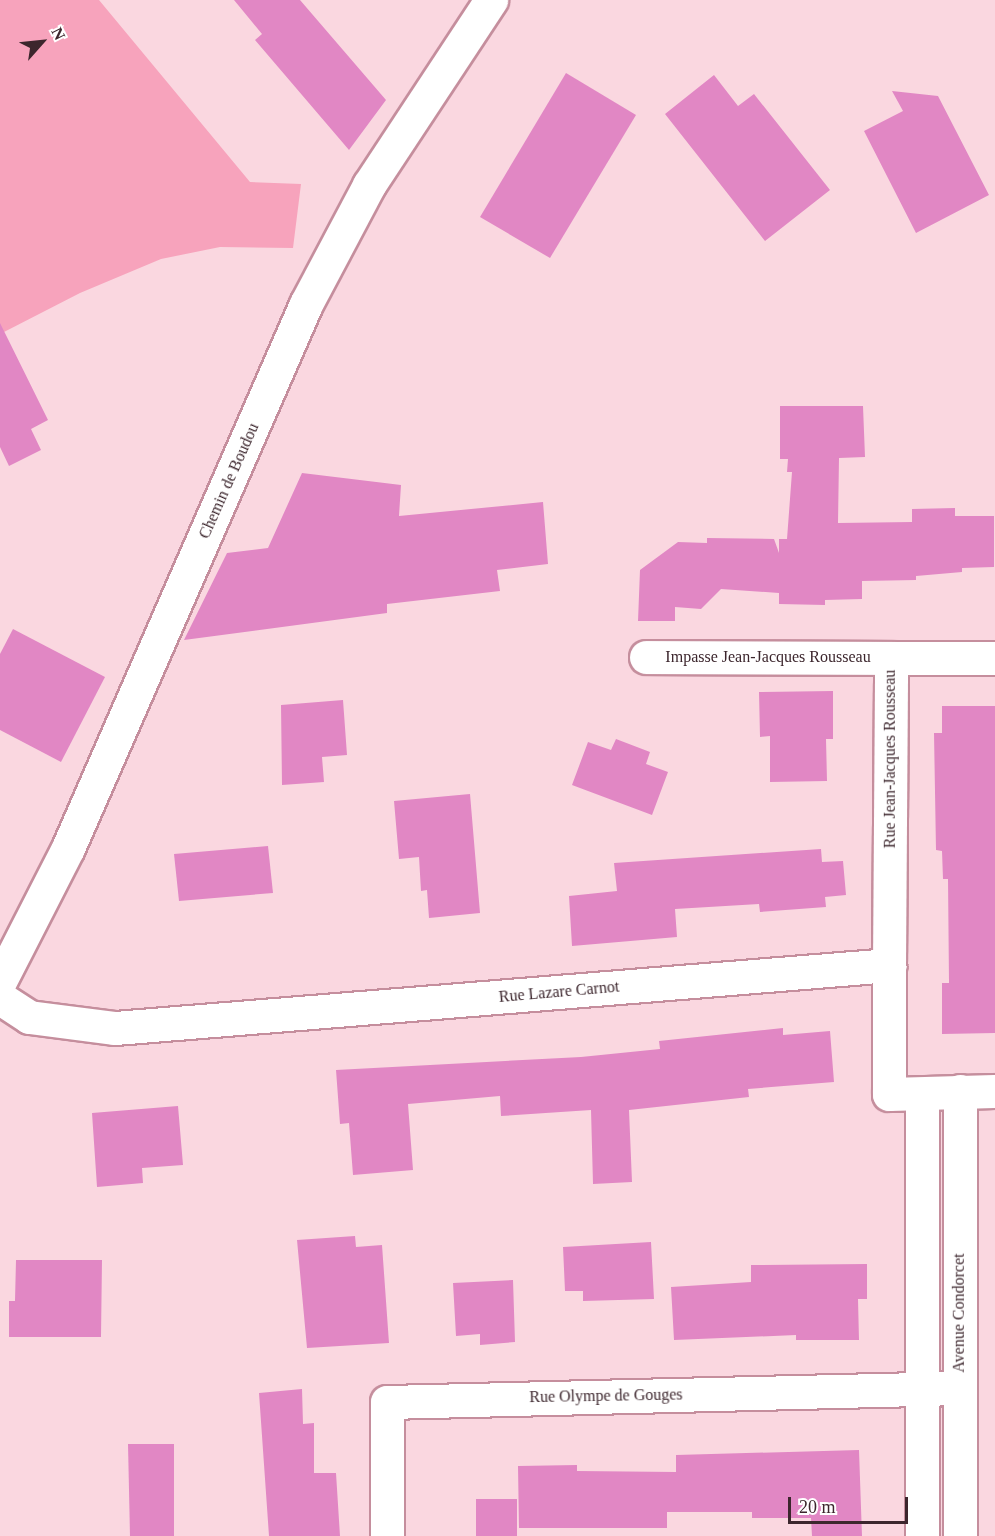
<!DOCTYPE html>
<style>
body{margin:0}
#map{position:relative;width:995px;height:1536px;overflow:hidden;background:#fad7e0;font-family:Georgia,serif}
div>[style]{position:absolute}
.green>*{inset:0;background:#f7a3bc}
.building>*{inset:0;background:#e187c4}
.roads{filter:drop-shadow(2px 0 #c58e9d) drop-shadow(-2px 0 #c58e9d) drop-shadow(0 2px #c58e9d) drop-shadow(0 -2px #c58e9d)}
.minor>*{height:33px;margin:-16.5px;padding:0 16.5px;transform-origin:16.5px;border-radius:16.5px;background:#fff}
span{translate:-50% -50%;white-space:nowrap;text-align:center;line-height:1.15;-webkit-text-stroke:4.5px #fff;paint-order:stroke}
.street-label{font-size:16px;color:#3c262d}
.north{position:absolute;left:12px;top:12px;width:60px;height:60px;-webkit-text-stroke:4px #fff;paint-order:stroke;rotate:63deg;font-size:16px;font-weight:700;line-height:24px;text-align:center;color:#3c262d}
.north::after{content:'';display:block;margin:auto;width:21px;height:27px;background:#3c262d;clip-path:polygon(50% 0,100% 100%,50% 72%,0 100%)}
.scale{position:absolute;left:788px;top:1497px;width:120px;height:27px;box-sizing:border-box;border:3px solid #3c262d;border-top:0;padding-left:8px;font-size:18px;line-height:21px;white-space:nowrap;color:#3c262d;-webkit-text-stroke:4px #fff;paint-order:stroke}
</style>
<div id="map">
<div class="green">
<div style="clip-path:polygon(0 0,99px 0,250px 182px,301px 184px,293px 248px,220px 247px,161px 259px,80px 293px,4px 332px,0 328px)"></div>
</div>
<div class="building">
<div style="clip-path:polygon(234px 0,300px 0,386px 100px,349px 150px,255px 40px,262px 34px)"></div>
<div style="clip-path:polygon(566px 73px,636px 115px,550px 258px,480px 217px)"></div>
<div style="clip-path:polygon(714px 75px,738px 106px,754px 94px,830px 190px,765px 241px,665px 114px)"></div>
<div style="clip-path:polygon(892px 91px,938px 96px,989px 195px,916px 233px,864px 131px,903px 111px)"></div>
<div style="clip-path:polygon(0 323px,48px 420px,31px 429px,41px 450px,9px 466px,0 447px)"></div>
<div style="clip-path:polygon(780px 406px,863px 406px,865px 457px,839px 458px,838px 523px,912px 522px,912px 509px,955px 508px,955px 516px,994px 516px,994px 567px,962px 568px,962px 572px,916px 576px,916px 580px,862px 581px,862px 599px,825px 600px,825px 605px,779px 604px,779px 593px,721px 589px,701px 609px,675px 607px,675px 621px,638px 621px,640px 570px,678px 542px,707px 543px,707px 538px,774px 539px,779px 553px,779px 539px,787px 539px,792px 472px,787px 472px,788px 459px,780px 459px)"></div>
<div style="clip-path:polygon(302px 473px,401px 485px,399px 516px,543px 502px,548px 564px,497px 570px,500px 591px,387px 604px,387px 613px,184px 640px,227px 553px,268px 548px)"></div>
<div style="clip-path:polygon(13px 629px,105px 677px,61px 762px,0 730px,0 654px)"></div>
<div style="clip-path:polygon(833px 691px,833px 739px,826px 739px,827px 781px,770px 782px,770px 736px,760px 737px,759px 692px)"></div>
<div style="clip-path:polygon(343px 700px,347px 755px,322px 757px,324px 782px,282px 785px,281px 705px)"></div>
<div style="clip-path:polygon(942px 706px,995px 706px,995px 1033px,942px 1034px,942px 983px,949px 983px,948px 879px,943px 879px,942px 851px,936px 850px,934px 733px,942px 733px)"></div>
<div style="clip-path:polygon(616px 739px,650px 752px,646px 764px,668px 772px,652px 815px,572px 785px,588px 742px,611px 750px)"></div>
<div style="clip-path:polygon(470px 794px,480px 913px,429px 918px,427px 890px,421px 891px,419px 857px,399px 859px,394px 801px)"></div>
<div style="clip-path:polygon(268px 846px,273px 893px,179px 901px,174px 854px)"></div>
<div style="clip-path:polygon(821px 849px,822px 862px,843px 861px,846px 895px,825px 897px,826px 907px,760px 912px,759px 904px,675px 909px,677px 937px,572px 946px,569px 896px,617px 891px,614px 863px)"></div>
<div style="clip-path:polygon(783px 1028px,783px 1035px,830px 1031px,834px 1082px,748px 1089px,749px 1097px,629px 1110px,632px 1182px,593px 1184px,591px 1110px,501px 1116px,500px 1096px,408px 1104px,413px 1170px,353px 1175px,349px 1123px,340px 1124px,336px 1070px,581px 1057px,660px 1049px,659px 1041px)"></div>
<div style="clip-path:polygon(178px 1106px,183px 1165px,142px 1168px,143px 1183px,97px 1187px,92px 1113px)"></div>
<div style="clip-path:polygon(355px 1236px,356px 1247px,382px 1245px,389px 1343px,307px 1348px,297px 1240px)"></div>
<div style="clip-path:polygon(651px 1242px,654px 1299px,583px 1301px,583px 1291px,565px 1291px,563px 1247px)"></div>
<div style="clip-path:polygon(16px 1260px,102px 1260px,101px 1337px,9px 1337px,9px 1301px,15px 1301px)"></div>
<div style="clip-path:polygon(867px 1264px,867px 1299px,858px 1299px,859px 1340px,796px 1340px,796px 1335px,674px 1340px,671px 1287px,751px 1282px,751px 1265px)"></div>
<div style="clip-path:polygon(513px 1280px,515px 1342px,480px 1345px,480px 1334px,456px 1336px,453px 1283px)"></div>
<div style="clip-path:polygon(302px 1389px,303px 1424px,314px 1423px,314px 1473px,336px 1473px,340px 1536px,269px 1536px,259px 1393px)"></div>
<div style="clip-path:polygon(128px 1444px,174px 1444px,174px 1536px,130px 1536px)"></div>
<div style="clip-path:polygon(859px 1450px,862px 1536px,812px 1536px,811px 1518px,752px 1518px,752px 1512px,667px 1512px,667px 1528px,519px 1528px,518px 1466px,577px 1465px,577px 1471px,676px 1472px,676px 1455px)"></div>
<div style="clip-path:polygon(476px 1499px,517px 1499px,517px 1536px,476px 1536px)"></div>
</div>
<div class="roads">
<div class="minor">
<div style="left:646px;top:657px;width:245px;rotate:0.2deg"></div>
<div style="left:889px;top:965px;width:307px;rotate:-89.6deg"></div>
<div style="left:891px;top:658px;width:104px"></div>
<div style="left:0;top:981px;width:149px;rotate:-62.9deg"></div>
<div style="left:68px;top:848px;width:594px;rotate:-66.37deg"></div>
<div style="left:306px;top:304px;width:135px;rotate:-62.1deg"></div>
<div style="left:369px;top:185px;width:222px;rotate:-56.6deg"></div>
<div style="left:0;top:998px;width:35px;rotate:33deg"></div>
<div style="left:29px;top:1017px;width:87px;rotate:7.3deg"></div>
<div style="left:115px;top:1028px;width:777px;rotate:-4.65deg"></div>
<div style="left:889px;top:965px;width:129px;rotate:90deg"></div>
<div style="left:889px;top:1094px;width:106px;rotate:-1.6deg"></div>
<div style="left:960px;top:1091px;width:445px;rotate:90deg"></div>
<div style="left:922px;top:1094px;width:442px;rotate:90deg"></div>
<div style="left:387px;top:1536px;width:134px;rotate:-90deg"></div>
<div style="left:387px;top:1402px;width:571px;rotate:-1.4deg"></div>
</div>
</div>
<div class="street-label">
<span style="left:229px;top:481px;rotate:-66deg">Chemin de Boudou</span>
<span style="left:768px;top:657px">Impasse Jean-Jacques Rousseau</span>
<span style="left:890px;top:759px;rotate:-90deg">Rue Jean-Jacques Rousseau</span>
<span style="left:559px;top:992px;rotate:-5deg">Rue Lazare Carnot</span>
<span style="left:959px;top:1313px;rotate:-90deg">Avenue Condorcet</span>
<span style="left:606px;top:1396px;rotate:-1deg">Rue Olympe de Gouges</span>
</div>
<div class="north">N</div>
<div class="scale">20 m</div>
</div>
